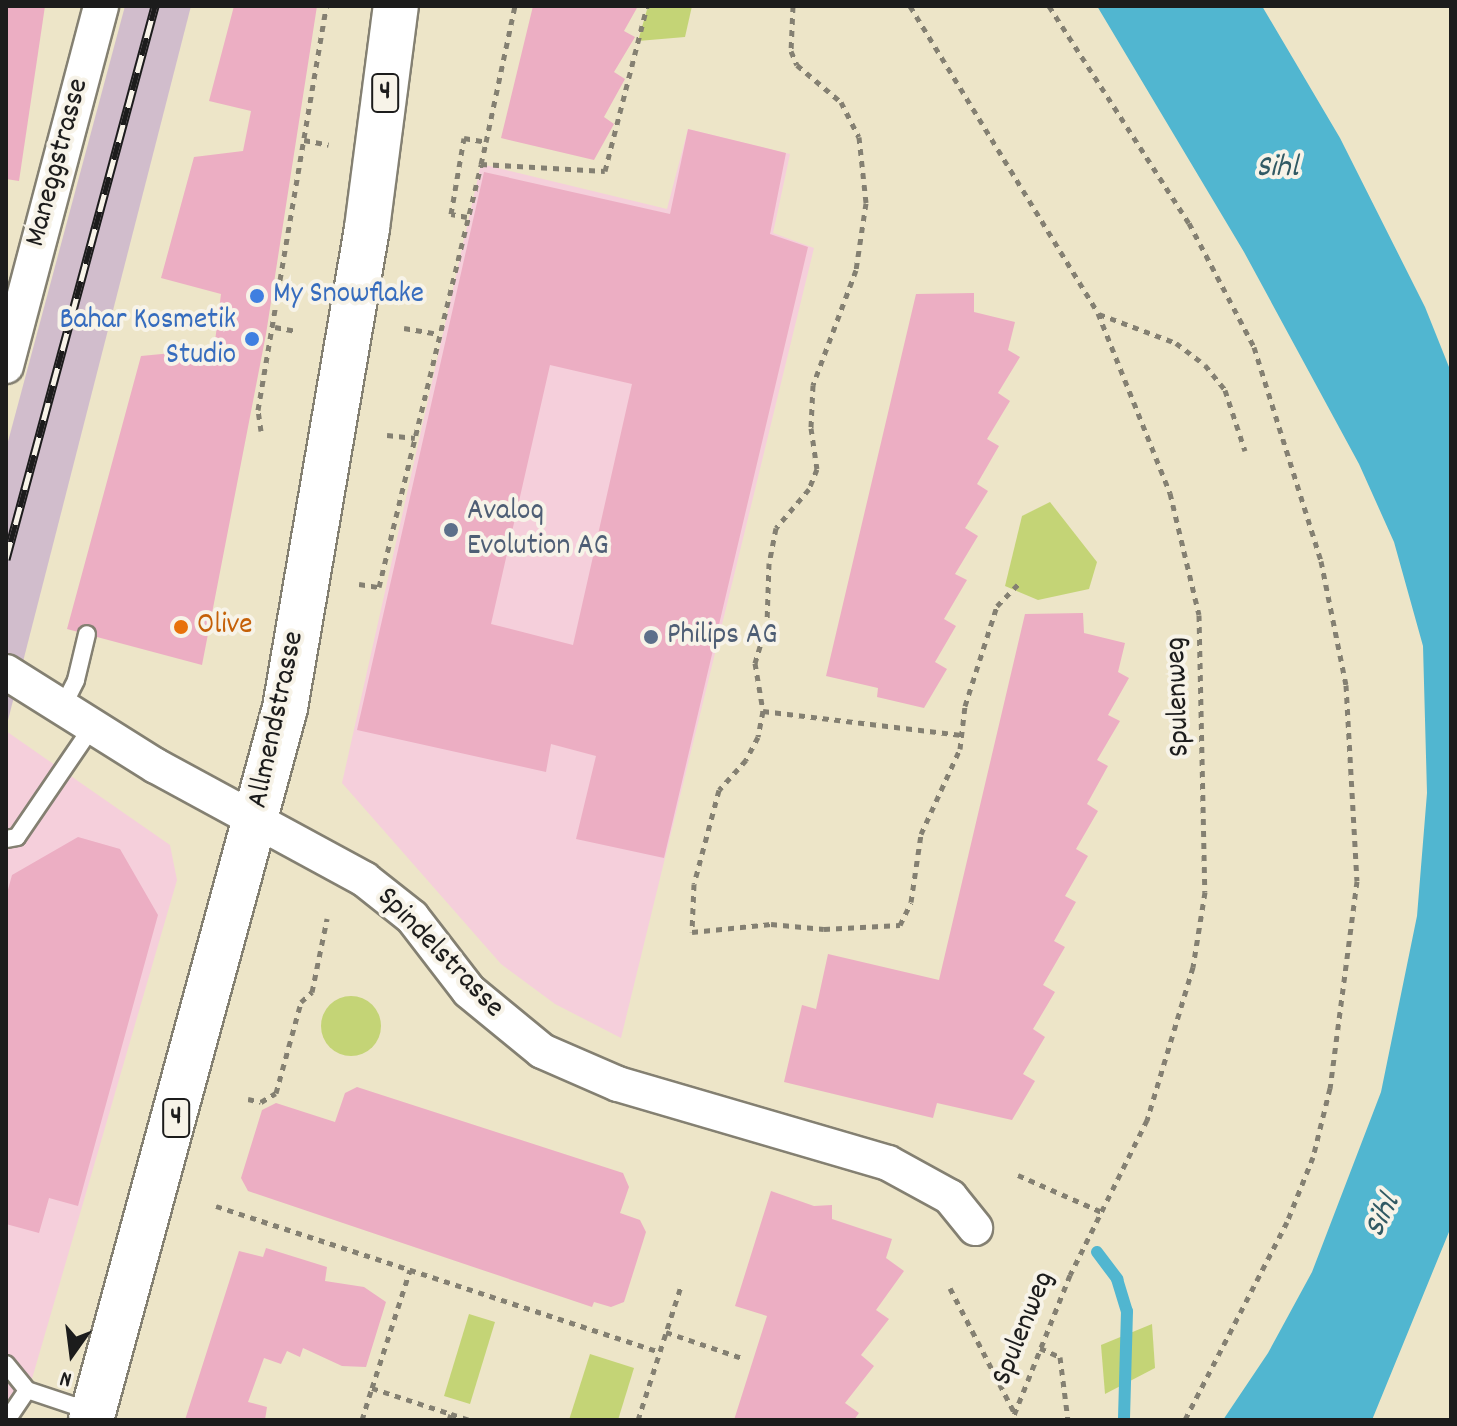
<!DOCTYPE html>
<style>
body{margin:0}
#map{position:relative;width:1457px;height:1426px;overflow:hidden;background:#ede5c8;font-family:Dekko,sans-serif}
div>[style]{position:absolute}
.built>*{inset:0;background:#f5cfdb}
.industrial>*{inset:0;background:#d1bdcc}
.green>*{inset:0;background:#c4d476}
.round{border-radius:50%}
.water>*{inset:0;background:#51b6d0}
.stream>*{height:12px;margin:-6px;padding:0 6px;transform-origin:6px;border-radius:6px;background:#51b6d0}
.building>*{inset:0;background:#ecaec3}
.path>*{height:5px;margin-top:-2.5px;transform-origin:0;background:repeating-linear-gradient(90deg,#848072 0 6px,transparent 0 12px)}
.roads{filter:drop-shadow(2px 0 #848072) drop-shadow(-2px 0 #848072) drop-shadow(0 2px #848072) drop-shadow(0 -2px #848072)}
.lane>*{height:16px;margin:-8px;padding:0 8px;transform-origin:8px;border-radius:8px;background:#fff}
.street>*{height:34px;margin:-17px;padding:0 17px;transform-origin:17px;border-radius:17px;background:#fff}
.primary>*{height:44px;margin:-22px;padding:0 22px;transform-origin:22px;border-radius:22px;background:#fff}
.rail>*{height:9px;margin-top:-4.5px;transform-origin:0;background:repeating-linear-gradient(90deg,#f7f3e8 0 18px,#1c1c1c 0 36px);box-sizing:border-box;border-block:2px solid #1c1c1c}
.dots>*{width:22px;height:22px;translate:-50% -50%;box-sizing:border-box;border:4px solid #f7f3e8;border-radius:50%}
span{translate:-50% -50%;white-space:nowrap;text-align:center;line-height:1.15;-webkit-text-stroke:8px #f7f3e8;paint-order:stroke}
.shield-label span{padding:2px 6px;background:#f7f3e8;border:2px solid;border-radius:6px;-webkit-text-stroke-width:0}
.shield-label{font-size:28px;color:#1c1c1c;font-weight:700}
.street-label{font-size:30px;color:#1c1c1c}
.shop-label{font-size:30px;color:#366cbe}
.left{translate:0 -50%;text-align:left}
.right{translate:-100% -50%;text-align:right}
.service-label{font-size:30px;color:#4e5e75}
.food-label{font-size:30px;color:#c56008}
.water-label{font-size:32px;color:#315a64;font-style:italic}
.frame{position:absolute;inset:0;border:8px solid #1c1c1c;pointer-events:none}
.north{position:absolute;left:32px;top:1314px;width:80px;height:80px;-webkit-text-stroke:6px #f7f3e8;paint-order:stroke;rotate:194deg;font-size:22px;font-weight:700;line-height:32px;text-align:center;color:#1c1c1c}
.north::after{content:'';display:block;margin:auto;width:28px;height:36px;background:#1c1c1c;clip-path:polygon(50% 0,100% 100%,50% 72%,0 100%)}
</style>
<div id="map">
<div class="built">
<div style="clip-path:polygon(688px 129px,790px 154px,773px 233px,814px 248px,621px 1038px,555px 1004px,501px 964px,342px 783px,481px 164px,667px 209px)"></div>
<div style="clip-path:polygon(6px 731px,170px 845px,177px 880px,20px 1420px,6px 1420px)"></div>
</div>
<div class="industrial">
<div style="clip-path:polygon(125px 6px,191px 6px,6px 728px,6px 449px)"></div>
</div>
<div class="green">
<div style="clip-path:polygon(648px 6px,692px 6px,685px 37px,638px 41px)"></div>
<div style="clip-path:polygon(1050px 502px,1097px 562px,1089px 589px,1038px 600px,1005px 586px,1022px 516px)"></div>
<div class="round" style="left:321px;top:996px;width:60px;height:60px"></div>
<div style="clip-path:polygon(469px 1314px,495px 1322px,470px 1404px,444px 1396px)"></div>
<div style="clip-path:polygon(1152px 1324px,1155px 1368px,1105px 1394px,1101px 1345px)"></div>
<div style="clip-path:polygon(590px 1354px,634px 1368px,618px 1420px,569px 1420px)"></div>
</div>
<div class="water">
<div style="clip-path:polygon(1097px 6px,1262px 6px,1340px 138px,1425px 307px,1451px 372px,1451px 1227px,1372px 1420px,1223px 1420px,1268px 1353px,1312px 1272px,1381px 1092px,1417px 916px,1427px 793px,1423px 646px,1394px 542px,1359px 464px,1244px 252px)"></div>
</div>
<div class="stream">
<div style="left:1097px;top:1252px;width:34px;rotate:53deg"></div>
<div style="left:1117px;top:1279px;width:34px;rotate:73deg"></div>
<div style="left:1127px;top:1311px;width:109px;rotate:91.6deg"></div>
</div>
<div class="building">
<div style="clip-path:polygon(6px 6px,45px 6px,19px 181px,6px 179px)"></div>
<div style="clip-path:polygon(234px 6px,317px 6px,266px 334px,202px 665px,67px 629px,141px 356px,214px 349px,221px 294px,161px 278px,194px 157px,243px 151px,251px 111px,209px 101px)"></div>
<div style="clip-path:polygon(533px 6px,638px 6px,624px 31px,635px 37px,614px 72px,625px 79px,604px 117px,614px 124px,594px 160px,501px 138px)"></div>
<div style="clip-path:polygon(evenodd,688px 129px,786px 153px,770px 234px,808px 247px,664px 858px,576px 839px,596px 756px,551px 744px,546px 772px,357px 730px,484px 172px,670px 214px,688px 129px,550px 365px,632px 384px,573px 645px,491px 624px,550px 365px)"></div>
<div style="clip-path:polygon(974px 293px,974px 312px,1015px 322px,1008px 350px,1020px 357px,998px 393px,1010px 401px,987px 439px,999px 446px,977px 484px,988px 491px,965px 528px,978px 536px,955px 574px,967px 580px,944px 619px,956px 626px,935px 662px,947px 669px,924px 708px,877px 697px,878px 688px,826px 676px,916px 294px)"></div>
<div style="clip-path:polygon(1083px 613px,1084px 633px,1125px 643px,1118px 672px,1129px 678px,1108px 715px,1120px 721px,1097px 760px,1108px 766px,1087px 804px,1098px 811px,1076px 849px,1088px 856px,1065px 896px,1076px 902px,1054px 941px,1065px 947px,1043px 985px,1055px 992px,1033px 1029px,1045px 1037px,1023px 1074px,1035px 1081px,1012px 1120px,937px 1103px,933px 1118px,784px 1082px,802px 1005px,816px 1009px,828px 954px,939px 980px,1025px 614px)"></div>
<div style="clip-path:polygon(78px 837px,120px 849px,158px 915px,78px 1206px,49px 1198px,39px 1233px,6px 1224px,6px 897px,12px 875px)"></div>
<div style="clip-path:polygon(357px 1087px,623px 1173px,629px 1187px,620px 1213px,640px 1220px,646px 1232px,624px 1302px,611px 1307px,594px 1302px,592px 1307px,248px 1191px,241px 1178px,262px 1110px,276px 1103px,335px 1122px,345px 1093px)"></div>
<div style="clip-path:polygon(771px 1191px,814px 1206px,832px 1205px,832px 1219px,892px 1239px,886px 1258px,904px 1271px,876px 1310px,889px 1319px,861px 1355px,874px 1366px,845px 1403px,859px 1413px,854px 1420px,734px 1420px,767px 1316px,735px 1306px)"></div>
<div style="clip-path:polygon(266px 1248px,327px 1267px,325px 1281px,364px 1287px,386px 1302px,366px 1367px,342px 1366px,303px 1348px,300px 1357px,287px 1351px,281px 1364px,264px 1358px,248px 1402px,267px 1407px,265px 1420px,185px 1420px,239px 1251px,263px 1257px)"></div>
</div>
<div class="path">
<div style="left:793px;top:6px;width:45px;rotate:92.5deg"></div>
<div style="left:791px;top:51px;width:15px;rotate:67deg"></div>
<div style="left:797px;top:65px;width:57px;rotate:40.1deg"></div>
<div style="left:841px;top:102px;width:39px;rotate:63deg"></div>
<div style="left:859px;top:137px;width:66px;rotate:83.9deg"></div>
<div style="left:866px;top:203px;width:68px;rotate:98.5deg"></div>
<div style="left:856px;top:270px;width:123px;rotate:110.5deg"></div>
<div style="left:813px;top:385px;width:43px;rotate:92.7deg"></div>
<div style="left:811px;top:428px;width:41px;rotate:81.7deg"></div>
<div style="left:817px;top:469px;width:22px;rotate:112deg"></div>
<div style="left:809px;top:489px;width:51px;rotate:130.2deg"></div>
<div style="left:776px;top:528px;width:36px;rotate:101deg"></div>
<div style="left:769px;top:563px;width:60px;rotate:91.9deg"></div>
<div style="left:767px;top:623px;width:42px;rotate:106.7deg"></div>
<div style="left:755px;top:663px;width:49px;rotate:80.5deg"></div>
<div style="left:763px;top:711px;width:26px;rotate:101deg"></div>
<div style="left:758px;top:737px;width:26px;rotate:118deg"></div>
<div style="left:746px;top:760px;width:40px;rotate:132deg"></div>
<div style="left:719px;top:790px;width:97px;rotate:104.9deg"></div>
<div style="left:694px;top:884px;width:48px;rotate:92.4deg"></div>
<div style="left:692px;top:932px;width:79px;rotate:-5.8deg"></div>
<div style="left:771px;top:924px;width:53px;rotate:5.4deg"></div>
<div style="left:824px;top:929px;width:76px;rotate:-3deg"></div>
<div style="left:900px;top:925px;width:25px;rotate:-64deg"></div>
<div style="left:911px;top:902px;width:69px;rotate:-81.6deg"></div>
<div style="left:921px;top:834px;width:94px;rotate:-65.4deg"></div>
<div style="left:960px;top:749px;width:43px;rotate:-83.4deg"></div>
<div style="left:965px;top:706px;width:105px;rotate:-72.3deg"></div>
<div style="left:997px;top:606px;width:30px;rotate:-46deg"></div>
<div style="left:910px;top:6px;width:360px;rotate:58.5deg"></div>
<div style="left:1098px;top:313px;width:194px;rotate:68.2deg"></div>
<div style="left:1170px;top:493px;width:125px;rotate:76.6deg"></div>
<div style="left:1199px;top:615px;width:277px;rotate:88.8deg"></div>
<div style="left:1205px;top:892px;width:76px;rotate:99.1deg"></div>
<div style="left:1193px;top:967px;width:160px;rotate:106.7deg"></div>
<div style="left:1147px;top:1120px;width:173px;rotate:116.4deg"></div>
<div style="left:1070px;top:1275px;width:156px;rotate:111.8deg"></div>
<div style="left:1049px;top:6px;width:258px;rotate:57.2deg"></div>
<div style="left:1189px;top:223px;width:140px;rotate:62.3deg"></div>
<div style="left:1254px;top:347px;width:224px;rotate:72.6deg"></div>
<div style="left:1321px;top:561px;width:126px;rotate:78.6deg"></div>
<div style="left:1346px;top:685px;width:196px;rotate:86.8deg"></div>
<div style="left:1357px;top:881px;width:209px;rotate:97.4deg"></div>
<div style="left:1330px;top:1088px;width:71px;rotate:103.8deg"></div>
<div style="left:1313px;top:1157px;width:70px;rotate:111.8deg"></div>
<div style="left:1287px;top:1222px;width:223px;rotate:117.3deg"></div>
<div style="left:304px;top:140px;width:25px;rotate:11deg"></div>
<div style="left:481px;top:164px;width:23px;rotate:-77deg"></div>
<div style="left:467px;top:217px;width:16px;rotate:-169deg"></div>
<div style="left:451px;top:214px;width:77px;rotate:-80.3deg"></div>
<div style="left:464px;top:138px;width:22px;rotate:10deg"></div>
<div style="left:486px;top:142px;width:139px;rotate:-78deg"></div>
<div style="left:1099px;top:314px;width:82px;rotate:20.6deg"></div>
<div style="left:1176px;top:343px;width:36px;rotate:37deg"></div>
<div style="left:1205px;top:365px;width:32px;rotate:51deg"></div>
<div style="left:1225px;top:390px;width:64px;rotate:71.8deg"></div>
<div style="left:275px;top:327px;width:20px;rotate:11deg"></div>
<div style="left:404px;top:328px;width:35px;rotate:10deg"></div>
<div style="left:261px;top:431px;width:21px;rotate:-98deg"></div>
<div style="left:258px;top:410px;width:410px;rotate:-80.4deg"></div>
<div style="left:387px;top:435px;width:28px;rotate:6deg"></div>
<div style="left:359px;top:584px;width:20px;rotate:9deg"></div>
<div style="left:379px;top:587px;width:435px;rotate:-76.4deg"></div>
<div style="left:481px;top:164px;width:124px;rotate:3.2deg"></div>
<div style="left:605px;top:171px;width:170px;rotate:-75.7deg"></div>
<div style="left:763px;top:711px;width:200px;rotate:6.9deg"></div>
<div style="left:248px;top:1099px;width:13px;rotate:13deg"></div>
<div style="left:261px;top:1102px;width:17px;rotate:-31deg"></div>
<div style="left:276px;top:1093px;width:94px;rotate:-74.6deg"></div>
<div style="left:301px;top:1002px;width:15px;rotate:-42deg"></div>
<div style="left:312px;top:992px;width:75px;rotate:-78.4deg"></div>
<div style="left:1018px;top:1175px;width:92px;rotate:23.8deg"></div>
<div style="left:216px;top:1206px;width:467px;rotate:18.2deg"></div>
<div style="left:950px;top:1288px;width:142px;rotate:62.7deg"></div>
<div style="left:666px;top:1332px;width:83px;rotate:18.9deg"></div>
<div style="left:1040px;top:1348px;width:22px;rotate:24deg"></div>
<div style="left:1060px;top:1357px;width:64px;rotate:82.8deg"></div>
<div style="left:372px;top:1388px;width:124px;rotate:-72.1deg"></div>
<div style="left:362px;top:1420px;width:34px;rotate:-73deg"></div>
<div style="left:372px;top:1388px;width:83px;rotate:18.2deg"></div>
<div style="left:449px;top:1420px;width:6px;rotate:-72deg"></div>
<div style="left:451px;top:1414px;width:19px;rotate:18deg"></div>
<div style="left:638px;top:1420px;width:141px;rotate:-72.2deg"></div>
</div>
<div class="roads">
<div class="lane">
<div style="left:62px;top:708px;width:31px;rotate:-63deg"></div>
<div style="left:76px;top:680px;width:47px;rotate:-76.6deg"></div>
<div style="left:6px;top:839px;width:11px;rotate:-10deg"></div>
<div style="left:17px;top:837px;width:133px;rotate:-55.7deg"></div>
<div style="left:6px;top:1364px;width:33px;rotate:51deg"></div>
<div style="left:27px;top:1390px;width:70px;rotate:18.4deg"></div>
<div style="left:7px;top:1420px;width:36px;rotate:-56deg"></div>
</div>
<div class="street">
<div style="left:6px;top:366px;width:372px;rotate:-75.2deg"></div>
<div style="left:6px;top:672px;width:177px;rotate:32.1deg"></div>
<div style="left:156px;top:766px;width:237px;rotate:28.5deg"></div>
<div style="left:364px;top:879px;width:61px;rotate:38.4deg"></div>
<div style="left:412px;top:917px;width:93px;rotate:52.4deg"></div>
<div style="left:469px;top:991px;width:94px;rotate:39.4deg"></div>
<div style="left:542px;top:1051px;width:83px;rotate:23.5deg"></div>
<div style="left:618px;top:1084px;width:281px;rotate:16.3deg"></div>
<div style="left:888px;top:1163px;width:71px;rotate:28.7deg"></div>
<div style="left:950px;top:1197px;width:40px;rotate:51deg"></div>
</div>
<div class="primary">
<div style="left:91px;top:1420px;width:738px;rotate:-74.76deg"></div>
<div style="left:285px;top:708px;width:487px;rotate:-80.3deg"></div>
<div style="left:367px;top:228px;width:224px;rotate:-82.6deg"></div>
</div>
</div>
<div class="rail">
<div style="left:6px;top:559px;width:573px;rotate:-74.92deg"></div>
</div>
<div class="dots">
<div style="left:257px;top:296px;background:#3f7fe0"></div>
<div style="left:252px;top:339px;background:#3f7fe0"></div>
<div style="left:451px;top:530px;background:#5c6f8a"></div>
<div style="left:181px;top:627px;background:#e8710a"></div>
<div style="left:651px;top:637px;background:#5c6f8a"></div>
</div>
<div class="shield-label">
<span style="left:385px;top:93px">4</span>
<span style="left:176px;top:1118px">4</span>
</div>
<div class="street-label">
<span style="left:59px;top:163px;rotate:-75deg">Maneggstrasse</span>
<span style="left:1180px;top:697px;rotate:-92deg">Spulenweg</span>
<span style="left:278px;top:720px;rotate:-78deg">Allmendstrasse</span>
<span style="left:439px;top:954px;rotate:46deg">Spindelstrasse</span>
<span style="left:1025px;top:1329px;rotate:-68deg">Spulenweg</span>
</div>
<div class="shop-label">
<span class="left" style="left:273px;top:296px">My Snowflake</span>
<span class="right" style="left:236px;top:339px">Bahar Kosmetik<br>Studio</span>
</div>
<div class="service-label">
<span class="left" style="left:467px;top:530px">Avaloq<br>Evolution AG</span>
<span class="left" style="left:667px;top:637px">Philips AG</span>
</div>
<div class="food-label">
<span class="left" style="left:197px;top:627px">Olive</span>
</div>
<div class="water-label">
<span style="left:1277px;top:169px">Sihl</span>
<span style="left:1384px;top:1217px;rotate:-63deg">Sihl</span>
</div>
<div class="frame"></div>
<div class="north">N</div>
</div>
